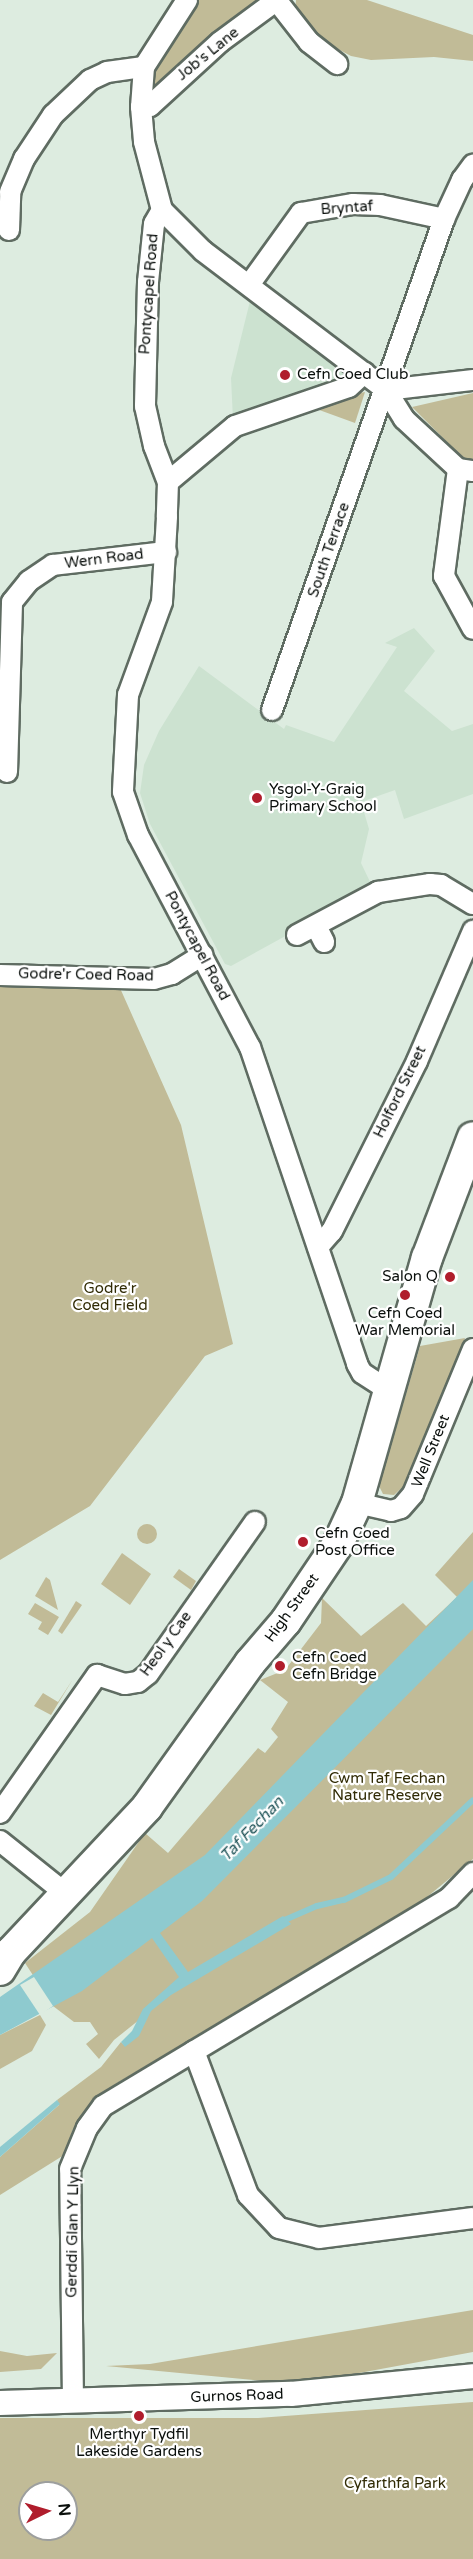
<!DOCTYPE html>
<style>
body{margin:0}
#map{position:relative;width:473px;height:2559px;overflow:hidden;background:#ddece0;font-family:"Varela Round",sans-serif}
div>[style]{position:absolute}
.built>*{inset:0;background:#cce2d0}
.green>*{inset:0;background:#c1bb97}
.round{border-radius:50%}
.water>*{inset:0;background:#8ecacf}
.pier>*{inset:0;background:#ddece0}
.stream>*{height:6px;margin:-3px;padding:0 3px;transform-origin:3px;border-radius:3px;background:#8ecacf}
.roads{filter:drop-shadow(2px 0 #5f6c62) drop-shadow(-2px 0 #5f6c62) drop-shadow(0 2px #5f6c62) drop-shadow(0 -2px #5f6c62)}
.minor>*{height:20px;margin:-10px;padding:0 10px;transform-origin:10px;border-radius:10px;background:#fff}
.tertiary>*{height:24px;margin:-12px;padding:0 12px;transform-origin:12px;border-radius:12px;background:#fff}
.primary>*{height:30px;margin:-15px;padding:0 15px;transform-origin:15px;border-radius:15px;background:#fff}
.dots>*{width:16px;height:16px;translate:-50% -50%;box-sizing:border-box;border:3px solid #fff;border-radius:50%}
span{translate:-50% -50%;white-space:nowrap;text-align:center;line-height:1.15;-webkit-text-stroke:4.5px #fff;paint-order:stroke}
.street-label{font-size:15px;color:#0a0f0c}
.poi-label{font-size:15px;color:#0a0f0c}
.left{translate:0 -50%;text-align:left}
.right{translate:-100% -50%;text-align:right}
.park-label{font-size:15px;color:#312b05}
.water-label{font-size:16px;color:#215559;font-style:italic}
.north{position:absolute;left:18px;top:2481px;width:60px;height:60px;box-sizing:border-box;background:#fff;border:2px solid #9d9f9e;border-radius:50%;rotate:85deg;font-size:16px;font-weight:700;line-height:24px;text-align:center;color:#0a0f0c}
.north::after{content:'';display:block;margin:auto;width:21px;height:27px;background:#b01d2c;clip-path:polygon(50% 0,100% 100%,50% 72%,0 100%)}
</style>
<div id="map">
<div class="built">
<div style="clip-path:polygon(251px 297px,346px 371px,348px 380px,233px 420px,231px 378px)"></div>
<div style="clip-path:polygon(414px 628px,435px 651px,404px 691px,452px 731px,473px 724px,473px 794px,404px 819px,395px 790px,361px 802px,369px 829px,361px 863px,373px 888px,231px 966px,225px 964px,150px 824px,140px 793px,144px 765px,159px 731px,199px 666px,284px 729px,286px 725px,334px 742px,397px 647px,385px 643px)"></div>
</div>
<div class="green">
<div style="clip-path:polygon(197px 0,258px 0,153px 88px,155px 69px)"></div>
<div style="clip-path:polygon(296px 0,367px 0,473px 35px,473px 61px,434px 57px,371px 60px,351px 56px,317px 38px,295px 13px)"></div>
<div style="clip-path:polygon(365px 392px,355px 423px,311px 407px,351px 395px)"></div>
<div style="clip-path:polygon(473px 393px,473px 462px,461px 456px,412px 407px)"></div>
<div style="clip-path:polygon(12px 982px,120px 988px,181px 1125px,233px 1344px,205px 1356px,90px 1506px,0 1560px,0 985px)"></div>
<div style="clip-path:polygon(465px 1338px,405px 1485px,394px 1495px,383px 1494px,379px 1486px,420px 1346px)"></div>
<div class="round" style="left:137px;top:1524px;width:20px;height:20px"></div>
<div style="clip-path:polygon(473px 1532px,473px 1859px,404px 1916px,117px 2083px,73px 2129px,64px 2155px,0 2195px,0 2157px,59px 2105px,57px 2100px,101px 2067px,121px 2042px,125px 2046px,149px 2012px,114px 2040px,99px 2059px,86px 2044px,98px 2034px,90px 2022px,74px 2022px,53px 2006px,25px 1963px,90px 1912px,145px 1833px,168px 1853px,258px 1748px,265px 1753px,278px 1737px,271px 1729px,288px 1702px,260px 1680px,285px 1670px,321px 1623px,322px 1598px,361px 1636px,403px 1603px,426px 1626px,457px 1597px,435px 1575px)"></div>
<div style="clip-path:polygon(122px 1553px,151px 1574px,130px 1605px,101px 1584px)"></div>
<div style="clip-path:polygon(179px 1569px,196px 1581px,191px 1590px,173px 1577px)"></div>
<div style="clip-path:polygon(46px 1577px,50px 1580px,58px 1610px,35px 1596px)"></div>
<div style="clip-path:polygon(76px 1601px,82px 1605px,62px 1634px,58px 1631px)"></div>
<div style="clip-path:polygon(35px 1603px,59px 1617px,48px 1635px,38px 1629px,42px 1622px,28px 1614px)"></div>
<div style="clip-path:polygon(73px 1679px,51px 1715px,34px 1706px,43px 1693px,58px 1702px)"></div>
<div style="clip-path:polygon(40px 2015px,46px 2025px,32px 2051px,0 2069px,0 2035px)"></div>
<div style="clip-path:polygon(473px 2310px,473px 2352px,332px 2378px,285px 2383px,106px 2366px,150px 2364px)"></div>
<div style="clip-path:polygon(0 2351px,27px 2356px,57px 2353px,41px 2369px,0 2372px)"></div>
<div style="clip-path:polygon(evenodd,473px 2402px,473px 2559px,0 2559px,0 2418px,258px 2418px,473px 2402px,30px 2493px,66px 2493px,66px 2529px,30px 2529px,30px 2493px)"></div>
</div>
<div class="water">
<div style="clip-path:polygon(473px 1580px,473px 1629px,202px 1901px,160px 1933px,188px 1972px,283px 1916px,291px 1924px,171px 1995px,151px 2011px,139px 2036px,125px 2047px,121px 2042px,132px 2031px,143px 2009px,179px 1977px,152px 1938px,82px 1991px,0 2035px,0 1997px,205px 1855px)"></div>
<div style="clip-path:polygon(57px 2100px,60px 2104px,0 2157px,0 2147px)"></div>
</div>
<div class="pier">
<div style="clip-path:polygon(34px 1977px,53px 2006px,40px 2015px,20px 1985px)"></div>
</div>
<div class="stream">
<div style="left:280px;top:1922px;width:40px;rotate:-23.4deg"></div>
<div style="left:317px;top:1906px;width:28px;rotate:-13deg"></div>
<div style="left:344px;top:1900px;width:52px;rotate:-26.1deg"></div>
<div style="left:391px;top:1877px;width:112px;rotate:-43.2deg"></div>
</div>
<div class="roads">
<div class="minor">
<div style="left:187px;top:0;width:80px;rotate:122.7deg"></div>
<div style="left:144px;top:67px;width:40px;rotate:94.3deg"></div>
<div style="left:141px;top:107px;width:35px;rotate:85deg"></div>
<div style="left:144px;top:142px;width:70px;rotate:75.2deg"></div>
<div style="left:162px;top:210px;width:16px;rotate:120deg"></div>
<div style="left:154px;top:224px;width:58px;rotate:95.9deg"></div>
<div style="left:148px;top:282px;width:124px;rotate:91.4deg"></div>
<div style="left:145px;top:406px;width:41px;rotate:77.3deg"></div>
<div style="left:154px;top:446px;width:39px;rotate:69deg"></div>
<div style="left:168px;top:482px;width:35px;rotate:92deg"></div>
<div style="left:167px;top:517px;width:85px;rotate:93.4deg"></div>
<div style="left:162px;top:602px;width:99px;rotate:110.1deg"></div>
<div style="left:128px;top:695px;width:97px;rotate:93deg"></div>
<div style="left:123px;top:792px;width:46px;rotate:70.8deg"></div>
<div style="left:138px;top:835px;width:240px;rotate:62.2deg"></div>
<div style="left:250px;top:1047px;width:335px;rotate:71.3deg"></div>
<div style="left:357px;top:1364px;width:10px;rotate:61deg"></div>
<div style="left:362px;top:1373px;width:30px;rotate:33deg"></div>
<div style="left:277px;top:1px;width:52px;rotate:52deg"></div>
<div style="left:309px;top:42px;width:36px;rotate:38deg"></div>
<div style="left:141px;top:107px;width:9px;rotate:-6deg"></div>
<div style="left:150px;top:106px;width:95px;rotate:-42.4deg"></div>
<div style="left:220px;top:42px;width:71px;rotate:-36.4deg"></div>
<div style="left:162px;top:210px;width:58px;rotate:45deg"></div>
<div style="left:203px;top:251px;width:230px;rotate:37.2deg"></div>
<div style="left:386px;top:390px;width:34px;rotate:58deg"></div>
<div style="left:404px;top:419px;width:74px;rotate:42.8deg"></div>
<div style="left:458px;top:469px;width:15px;rotate:8deg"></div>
<div style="left:9px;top:230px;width:38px;rotate:-88deg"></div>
<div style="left:10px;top:192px;width:36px;rotate:-67deg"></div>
<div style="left:24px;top:159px;width:53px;rotate:-56.6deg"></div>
<div style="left:53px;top:115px;width:51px;rotate:-43.4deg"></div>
<div style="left:90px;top:80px;width:19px;rotate:-25deg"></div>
<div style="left:107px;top:72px;width:37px;rotate:-8deg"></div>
<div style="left:249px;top:285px;width:89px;rotate:-54.2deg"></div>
<div style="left:301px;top:213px;width:53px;rotate:-9.8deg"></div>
<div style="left:353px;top:204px;width:27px;rotate:2deg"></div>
<div style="left:380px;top:205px;width:66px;rotate:12.3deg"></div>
<div style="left:386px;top:390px;width:88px;rotate:-6.6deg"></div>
<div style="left:458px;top:469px;width:108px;rotate:97.5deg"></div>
<div style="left:444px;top:576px;width:60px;rotate:61.3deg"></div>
<div style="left:168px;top:482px;width:87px;rotate:-39.9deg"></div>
<div style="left:235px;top:426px;width:120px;rotate:-18.9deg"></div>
<div style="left:349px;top:387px;width:21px;rotate:-43deg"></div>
<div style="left:272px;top:710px;width:520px;rotate:-70.69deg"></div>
<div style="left:444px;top:219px;width:43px;rotate:-65.2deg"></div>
<div style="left:462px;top:180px;width:19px;rotate:-54deg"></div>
<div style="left:7px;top:772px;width:170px;rotate:-88.3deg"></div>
<div style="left:12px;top:602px;width:27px;rotate:-51deg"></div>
<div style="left:29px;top:581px;width:29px;rotate:-34deg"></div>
<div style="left:53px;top:565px;width:114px;rotate:-6.6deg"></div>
<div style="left:316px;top:926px;width:18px;rotate:63deg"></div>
<div style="left:297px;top:935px;width:92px;rotate:-28deg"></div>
<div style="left:378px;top:892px;width:53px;rotate:-8.7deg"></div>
<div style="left:430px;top:884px;width:11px;rotate:5deg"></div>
<div style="left:441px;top:885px;width:37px;rotate:31deg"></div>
<div style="left:0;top:975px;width:154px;rotate:1.5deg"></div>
<div style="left:154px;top:979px;width:19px;rotate:-16deg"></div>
<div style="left:172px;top:974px;width:36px;rotate:-32deg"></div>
<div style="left:318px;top:1247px;width:21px;rotate:-49deg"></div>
<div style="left:332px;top:1231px;width:190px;rotate:-63.4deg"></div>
<div style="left:417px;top:1061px;width:142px;rotate:-66.7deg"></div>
<div style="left:357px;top:1503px;width:35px;rotate:13deg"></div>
<div style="left:391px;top:1511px;width:10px;rotate:-17deg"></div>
<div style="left:401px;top:1508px;width:18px;rotate:-49deg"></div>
<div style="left:413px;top:1494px;width:157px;rotate:-67.5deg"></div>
<div style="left:0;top:1813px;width:169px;rotate:-54.9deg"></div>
<div style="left:97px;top:1675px;width:29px;rotate:18deg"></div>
<div style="left:125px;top:1684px;width:13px;rotate:-9deg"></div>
<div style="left:138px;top:1682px;width:13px;rotate:-39deg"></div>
<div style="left:148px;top:1674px;width:186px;rotate:-54.9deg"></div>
<div style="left:0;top:1841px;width:83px;rotate:38.7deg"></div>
<div style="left:194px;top:2051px;width:154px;rotate:69.4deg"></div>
<div style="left:248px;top:2195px;width:45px;rotate:46.8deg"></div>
<div style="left:279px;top:2228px;width:41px;rotate:14deg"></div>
<div style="left:319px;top:2238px;width:155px;rotate:-7.4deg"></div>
<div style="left:73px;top:2402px;width:233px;rotate:-90.7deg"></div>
<div style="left:70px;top:2169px;width:44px;rotate:-67.5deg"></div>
<div style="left:87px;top:2128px;width:27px;rotate:-54deg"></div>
<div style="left:103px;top:2106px;width:404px;rotate:-31deg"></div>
<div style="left:449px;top:1898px;width:35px;rotate:-46deg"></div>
</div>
<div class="tertiary">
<div style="left:0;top:2403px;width:291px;rotate:-1.8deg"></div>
<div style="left:291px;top:2394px;width:183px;rotate:-5.6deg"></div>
</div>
<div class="primary">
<div style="left:0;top:1970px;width:21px;rotate:-59deg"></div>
<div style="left:11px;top:1952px;width:199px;rotate:-46.8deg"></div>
<div style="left:147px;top:1807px;width:177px;rotate:-54.4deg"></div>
<div style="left:250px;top:1663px;width:55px;rotate:-49.4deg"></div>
<div style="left:286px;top:1621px;width:93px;rotate:-56deg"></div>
<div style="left:338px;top:1544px;width:45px;rotate:-65.1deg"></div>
<div style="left:357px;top:1503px;width:255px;rotate:-74.1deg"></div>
<div style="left:427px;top:1258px;width:129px;rotate:-69.2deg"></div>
</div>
</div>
<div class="dots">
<div style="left:285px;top:375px;background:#b01d2c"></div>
<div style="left:257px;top:798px;background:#b01d2c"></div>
<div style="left:450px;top:1277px;background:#b01d2c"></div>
<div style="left:405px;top:1295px;background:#b01d2c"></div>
<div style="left:303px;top:1542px;background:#b01d2c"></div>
<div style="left:280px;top:1666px;background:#b01d2c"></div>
<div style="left:139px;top:2416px;background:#b01d2c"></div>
</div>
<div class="street-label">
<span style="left:208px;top:54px;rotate:-39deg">Job's Lane</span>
<span style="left:347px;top:208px;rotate:-4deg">Bryntaf</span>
<span style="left:149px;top:294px;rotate:-86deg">Pontycapel Road</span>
<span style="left:329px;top:550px;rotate:-71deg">South Terrace</span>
<span style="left:104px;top:559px;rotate:-7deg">Wern Road</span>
<span style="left:197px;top:946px;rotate:62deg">Pontycapel Road</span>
<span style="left:86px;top:975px;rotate:1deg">Godre'r Coed Road</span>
<span style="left:400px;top:1092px;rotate:-64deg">Holford Street</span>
<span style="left:431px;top:1451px;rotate:-68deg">Well Street</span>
<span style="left:292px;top:1608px;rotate:-54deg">High Street</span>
<span style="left:166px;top:1644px;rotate:-54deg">Heol y Cae</span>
<span style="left:73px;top:2232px;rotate:-89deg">Gerddi Glan Y Llyn</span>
<span style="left:237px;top:2396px;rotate:-2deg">Gurnos Road</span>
</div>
<div class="poi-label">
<span class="left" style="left:297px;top:375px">Cefn Coed Club</span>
<span class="left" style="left:269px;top:798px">Ysgol-Y-Graig<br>Primary School</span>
<span class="right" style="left:438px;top:1277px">Salon Q</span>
<span style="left:405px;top:1322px">Cefn Coed<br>War Memorial</span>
<span class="left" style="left:315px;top:1542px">Cefn Coed<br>Post Office</span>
<span class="left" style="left:292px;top:1666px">Cefn Coed<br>Cefn Bridge</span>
<span style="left:139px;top:2443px">Merthyr Tydfil<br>Lakeside Gardens</span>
</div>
<div class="park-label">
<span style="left:110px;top:1297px">Godre'r<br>Coed Field</span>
<span style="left:387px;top:1787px">Cwm Taf Fechan<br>Nature Reserve</span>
<span style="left:395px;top:2484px">Cyfarthfa Park</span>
</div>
<div class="water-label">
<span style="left:252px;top:1829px;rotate:-46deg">Taf Fechan</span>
</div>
<div class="north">N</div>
</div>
